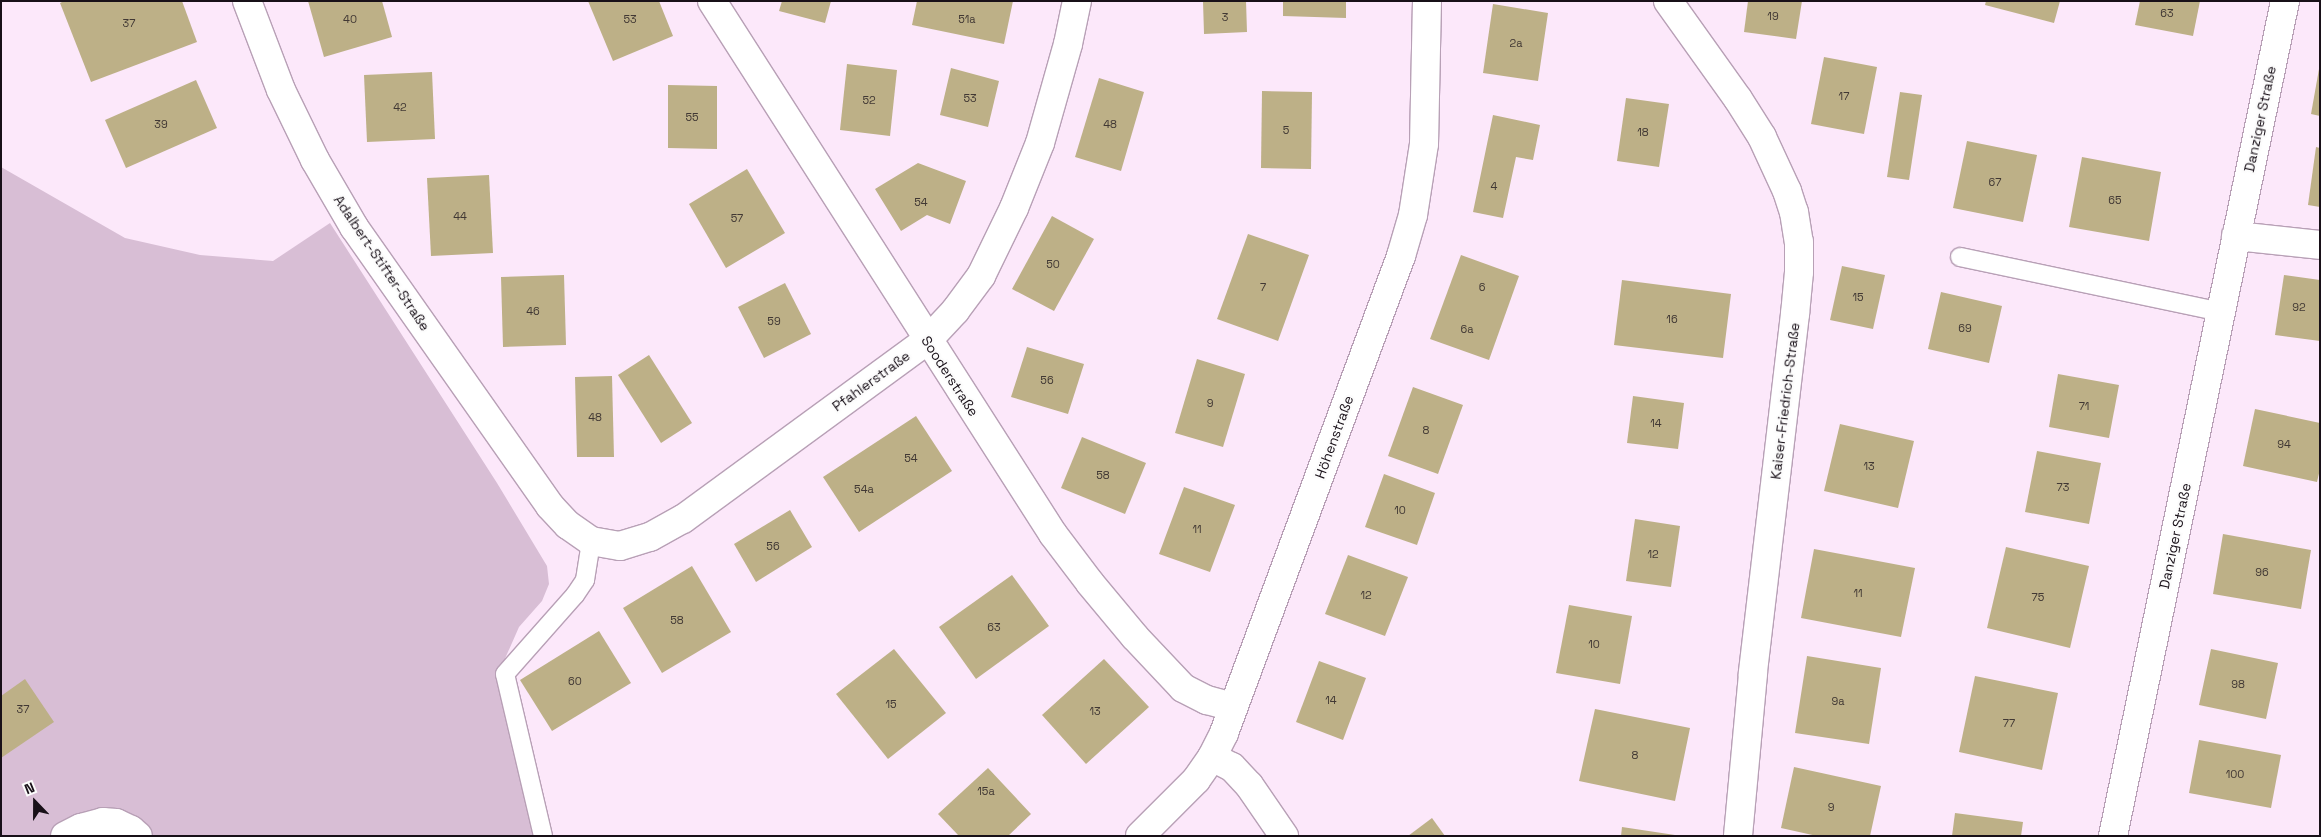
<!DOCTYPE html>
<meta charset="utf-8">
<style>
body{margin:0}
#map{position:relative;width:2321px;height:837px;overflow:hidden;background:#fce8fa;font-family:"Space Grotesk",sans-serif}
div>[style]{position:absolute}
.green>*{inset:0;background:#d8bed5}
.building>*{inset:0;background:#bdb087}
.roads{filter:drop-shadow(1px 0 #b8a0b6) drop-shadow(-1px 0 #b8a0b6) drop-shadow(0 1px #b8a0b6) drop-shadow(0 -1px #b8a0b6)}
.service>*{height:18px;margin:-9px;padding:0 9px;transform-origin:9px;border-radius:9px;background:#fff}
.minor>*{height:28px;margin:-14px;padding:0 14px;transform-origin:14px;border-radius:14px;background:#fff}
.secondary>*{height:28px;margin:-14px;padding:0 14px;transform-origin:14px;border-radius:14px;background:#fff}
span{translate:-50% -50%;white-space:nowrap;text-align:center;line-height:1.15;-webkit-text-stroke:4.5px #fcfcfc;paint-order:stroke}
.number-label{font-size:11px;color:#413834}
.number-label span{-webkit-text-stroke-width:0}
.street-label{font-size:14px;color:#181018}
.frame{position:absolute;inset:0;border:2px solid #181018;pointer-events:none}
.north{position:absolute;left:10px;top:777px;width:50px;height:50px;-webkit-text-stroke:4px #fcfcfc;paint-order:stroke;rotate:338deg;font-size:14px;font-weight:700;line-height:20px;text-align:center;color:#181018}
.north::after{content:'';display:block;margin:auto;width:18px;height:22px;background:#181018;clip-path:polygon(50% 0,100% 100%,50% 72%,0 100%)}
</style>
<div id="map">
<div class="green">
<div style="clip-path:polygon(1px 167px,125px 238px,200px 255px,273px 261px,330px 223px,497px 483px,547px 566px,549px 584px,542px 601px,519px 627px,500px 670px,503px 696px,534px 836px,1px 836px)"></div>
</div>
<div class="building">
<div style="clip-path:polygon(64px 1px,182px 1px,197px 42px,91px 82px,60px 3px)"></div>
<div style="clip-path:polygon(308px 1px,382px 1px,392px 37px,324px 57px)"></div>
<div style="clip-path:polygon(588px 1px,659px 1px,673px 36px,613px 61px)"></div>
<div style="clip-path:polygon(782px 1px,831px 1px,825px 23px,779px 11px)"></div>
<div style="clip-path:polygon(917px 1px,1013px 1px,1004px 44px,912px 25px)"></div>
<div style="clip-path:polygon(1203px 1px,1246px 1px,1247px 32px,1204px 34px)"></div>
<div style="clip-path:polygon(1283px 1px,1346px 1px,1346px 18px,1283px 16px)"></div>
<div style="clip-path:polygon(1748px 1px,1802px 1px,1796px 39px,1744px 32px)"></div>
<div style="clip-path:polygon(1986px 1px,2060px 1px,2054px 23px,1985px 5px)"></div>
<div style="clip-path:polygon(2140px 1px,2200px 1px,2193px 36px,2135px 25px)"></div>
<div style="clip-path:polygon(1493px 4px,1548px 13px,1538px 81px,1483px 73px)"></div>
<div style="clip-path:polygon(1824px 57px,1877px 67px,1864px 134px,1811px 124px)"></div>
<div style="clip-path:polygon(847px 64px,897px 70px,890px 136px,840px 130px)"></div>
<div style="clip-path:polygon(951px 68px,999px 81px,988px 127px,940px 115px)"></div>
<div style="clip-path:polygon(2319px 69px,2320px 69px,2320px 116px,2311px 114px)"></div>
<div style="clip-path:polygon(432px 72px,435px 139px,367px 142px,364px 75px)"></div>
<div style="clip-path:polygon(1099px 78px,1144px 92px,1121px 171px,1075px 157px)"></div>
<div style="clip-path:polygon(196px 80px,217px 128px,126px 168px,105px 120px)"></div>
<div style="clip-path:polygon(668px 85px,717px 86px,717px 149px,668px 148px)"></div>
<div style="clip-path:polygon(1262px 91px,1312px 92px,1311px 169px,1261px 168px)"></div>
<div style="clip-path:polygon(1900px 92px,1922px 95px,1909px 180px,1887px 177px)"></div>
<div style="clip-path:polygon(1626px 98px,1669px 104px,1659px 167px,1617px 161px)"></div>
<div style="clip-path:polygon(1493px 115px,1540px 125px,1533px 160px,1516px 157px,1503px 218px,1473px 212px)"></div>
<div style="clip-path:polygon(1967px 141px,2037px 155px,2023px 222px,1953px 208px)"></div>
<div style="clip-path:polygon(2316px 147px,2320px 148px,2320px 207px,2308px 205px)"></div>
<div style="clip-path:polygon(2082px 157px,2161px 172px,2149px 241px,2069px 227px)"></div>
<div style="clip-path:polygon(918px 163px,966px 181px,950px 224px,927px 215px,901px 231px,875px 189px)"></div>
<div style="clip-path:polygon(747px 169px,785px 233px,726px 268px,689px 204px)"></div>
<div style="clip-path:polygon(489px 175px,493px 253px,431px 256px,427px 178px)"></div>
<div style="clip-path:polygon(1052px 216px,1094px 239px,1054px 311px,1012px 289px)"></div>
<div style="clip-path:polygon(1248px 234px,1309px 255px,1278px 341px,1217px 319px)"></div>
<div style="clip-path:polygon(1461px 255px,1519px 276px,1489px 360px,1430px 339px)"></div>
<div style="clip-path:polygon(1842px 266px,1885px 275px,1873px 329px,1830px 320px)"></div>
<div style="clip-path:polygon(564px 275px,566px 345px,503px 347px,501px 277px)"></div>
<div style="clip-path:polygon(2284px 275px,2320px 280px,2320px 341px,2275px 335px)"></div>
<div style="clip-path:polygon(1622px 280px,1731px 294px,1723px 358px,1614px 345px)"></div>
<div style="clip-path:polygon(785px 283px,811px 334px,764px 358px,738px 307px)"></div>
<div style="clip-path:polygon(1941px 292px,2002px 306px,1989px 363px,1928px 349px)"></div>
<div style="clip-path:polygon(1027px 347px,1084px 364px,1068px 414px,1011px 397px)"></div>
<div style="clip-path:polygon(649px 355px,692px 423px,661px 443px,618px 375px)"></div>
<div style="clip-path:polygon(1197px 359px,1245px 374px,1223px 447px,1175px 433px)"></div>
<div style="clip-path:polygon(2058px 374px,2119px 385px,2109px 438px,2049px 427px)"></div>
<div style="clip-path:polygon(612px 376px,614px 457px,577px 457px,575px 377px)"></div>
<div style="clip-path:polygon(1413px 387px,1463px 405px,1438px 474px,1388px 456px)"></div>
<div style="clip-path:polygon(1633px 396px,1684px 403px,1678px 449px,1627px 443px)"></div>
<div style="clip-path:polygon(2255px 409px,2320px 423px,2320px 469px,2317px 482px,2243px 466px)"></div>
<div style="clip-path:polygon(916px 416px,952px 471px,859px 532px,823px 477px)"></div>
<div style="clip-path:polygon(1840px 424px,1914px 441px,1898px 508px,1824px 491px)"></div>
<div style="clip-path:polygon(1082px 437px,1146px 463px,1125px 514px,1061px 488px)"></div>
<div style="clip-path:polygon(2037px 451px,2101px 463px,2089px 524px,2025px 512px)"></div>
<div style="clip-path:polygon(1384px 474px,1435px 493px,1417px 545px,1365px 527px)"></div>
<div style="clip-path:polygon(1184px 487px,1235px 505px,1210px 572px,1159px 554px)"></div>
<div style="clip-path:polygon(790px 510px,812px 547px,756px 582px,734px 544px)"></div>
<div style="clip-path:polygon(1635px 519px,1680px 526px,1671px 587px,1626px 581px)"></div>
<div style="clip-path:polygon(2223px 534px,2311px 550px,2301px 609px,2213px 594px)"></div>
<div style="clip-path:polygon(2006px 547px,2089px 566px,2070px 648px,1987px 628px)"></div>
<div style="clip-path:polygon(1814px 549px,1915px 568px,1901px 637px,1801px 618px)"></div>
<div style="clip-path:polygon(1348px 555px,1408px 577px,1385px 636px,1325px 614px)"></div>
<div style="clip-path:polygon(692px 566px,731px 632px,662px 673px,623px 608px)"></div>
<div style="clip-path:polygon(1012px 575px,1049px 626px,976px 679px,939px 627px)"></div>
<div style="clip-path:polygon(1569px 605px,1632px 616px,1620px 684px,1556px 673px)"></div>
<div style="clip-path:polygon(599px 631px,631px 683px,552px 731px,520px 680px)"></div>
<div style="clip-path:polygon(894px 649px,946px 713px,888px 759px,836px 694px)"></div>
<div style="clip-path:polygon(2211px 649px,2278px 663px,2266px 719px,2199px 705px)"></div>
<div style="clip-path:polygon(1807px 656px,1881px 668px,1869px 744px,1795px 733px)"></div>
<div style="clip-path:polygon(1104px 659px,1149px 707px,1086px 764px,1042px 715px)"></div>
<div style="clip-path:polygon(1319px 661px,1366px 678px,1343px 740px,1296px 722px)"></div>
<div style="clip-path:polygon(1975px 676px,2058px 693px,2042px 770px,1959px 752px)"></div>
<div style="clip-path:polygon(25px 679px,54px 722px,1px 758px,1px 696px)"></div>
<div style="clip-path:polygon(1595px 709px,1690px 728px,1675px 801px,1579px 781px)"></div>
<div style="clip-path:polygon(2199px 740px,2281px 755px,2271px 808px,2189px 793px)"></div>
<div style="clip-path:polygon(1794px 767px,1881px 786px,1870px 836px,1817px 836px,1781px 828px)"></div>
<div style="clip-path:polygon(988px 768px,1031px 814px,1008px 836px,959px 836px,938px 814px)"></div>
<div style="clip-path:polygon(1955px 813px,2023px 822px,2021px 836px,1952px 836px)"></div>
<div style="clip-path:polygon(1432px 818px,1445px 836px,1408px 836px)"></div>
<div style="clip-path:polygon(1622px 827px,1675px 835px,1675px 836px,1621px 836px)"></div>
</div>
<div class="roads">
<div class="service">
<div style="left:1960px;top:257px;width:267px;rotate:11.9deg"></div>
<div style="left:543px;top:836px;width:166px;rotate:-103.2deg"></div>
<div style="left:505px;top:674px;width:106px;rotate:-48.5deg"></div>
<div style="left:575px;top:595px;width:18px;rotate:-56deg"></div>
<div style="left:585px;top:580px;width:39px;rotate:-81deg"></div>
</div>
<div class="minor">
<div style="left:247px;top:1px;width:95px;rotate:69.1deg"></div>
<div style="left:281px;top:90px;width:78px;rotate:64.1deg"></div>
<div style="left:315px;top:160px;width:78px;rotate:59.8deg"></div>
<div style="left:354px;top:227px;width:341px;rotate:54.9deg"></div>
<div style="left:550px;top:506px;width:26px;rotate:47deg"></div>
<div style="left:568px;top:525px;width:28px;rotate:35deg"></div>
<div style="left:591px;top:541px;width:29px;rotate:10deg"></div>
<div style="left:620px;top:546px;width:31px;rotate:-17deg"></div>
<div style="left:650px;top:537px;width:38px;rotate:-29deg"></div>
<div style="left:683px;top:519px;width:303px;rotate:-36.2deg"></div>
<div style="left:928px;top:340px;width:40px;rotate:-47deg"></div>
<div style="left:955px;top:311px;width:44px;rotate:-53.4deg"></div>
<div style="left:981px;top:276px;width:76px;rotate:-64.1deg"></div>
<div style="left:1014px;top:208px;width:70px;rotate:-68.2deg"></div>
<div style="left:1040px;top:143px;width:103px;rotate:-74.2deg"></div>
<div style="left:1068px;top:44px;width:44px;rotate:-78.2deg"></div>
<div style="left:712px;top:1px;width:633px;rotate:57.39deg"></div>
<div style="left:1053px;top:534px;width:61px;rotate:52.9deg"></div>
<div style="left:1090px;top:583px;width:70px;rotate:50.2deg"></div>
<div style="left:1135px;top:637px;width:70px;rotate:46.7deg"></div>
<div style="left:1183px;top:688px;width:27px;rotate:27deg"></div>
<div style="left:1207px;top:700px;width:27px;rotate:15deg"></div>
<div style="left:1668px;top:1px;width:120px;rotate:54.5deg"></div>
<div style="left:1738px;top:99px;width:45px;rotate:57.7deg"></div>
<div style="left:1762px;top:137px;width:60px;rotate:65.2deg"></div>
<div style="left:1787px;top:191px;width:22px;rotate:72deg"></div>
<div style="left:1794px;top:212px;width:30px;rotate:81deg"></div>
<div style="left:1799px;top:242px;width:30px;rotate:90deg"></div>
<div style="left:1799px;top:272px;width:42px;rotate:95.4deg"></div>
<div style="left:1795px;top:314px;width:362px;rotate:96.7deg"></div>
<div style="left:1753px;top:674px;width:163px;rotate:95.3deg"></div>
<div style="left:2236px;top:236px;width:84px;rotate:6.1deg"></div>
<div style="left:1212px;top:757px;width:22px;rotate:27deg"></div>
<div style="left:1232px;top:767px;width:25px;rotate:47deg"></div>
<div style="left:1249px;top:785px;width:62px;rotate:55.5deg"></div>
<div style="left:65px;top:836px;width:18px;rotate:-27deg"></div>
<div style="left:81px;top:828px;width:23px;rotate:-15deg"></div>
<div style="left:103px;top:822px;width:13px;rotate:4deg"></div>
<div style="left:116px;top:823px;width:17px;rotate:25deg"></div>
<div style="left:131px;top:830px;width:9px;rotate:41deg"></div>
<div style="left:1140px;top:836px;width:79px;rotate:-45deg"></div>
<div style="left:1196px;top:780px;width:28px;rotate:-55deg"></div>
<div style="left:1212px;top:757px;width:27px;rotate:-63deg"></div>
<div style="left:1224px;top:733px;width:509px;rotate:-69.64deg"></div>
<div style="left:1401px;top:256px;width:43px;rotate:-73.7deg"></div>
<div style="left:1413px;top:215px;width:72px;rotate:-81.2deg"></div>
<div style="left:1424px;top:144px;width:143px;rotate:-88.8deg"></div>
</div>
<div class="secondary">
<div style="left:2113px;top:836px;width:853px;rotate:-78.36deg"></div>
</div>
</div>
<div class="number-label">
<span style="left:2167px;top:13px">63</span>
<span style="left:1773px;top:16px">19</span>
<span style="left:1225px;top:17px">3</span>
<span style="left:350px;top:19px">40</span>
<span style="left:630px;top:19px">53</span>
<span style="left:967px;top:19px">51a</span>
<span style="left:129px;top:23px">37</span>
<span style="left:1516px;top:43px">2a</span>
<span style="left:1844px;top:96px">17</span>
<span style="left:970px;top:98px">53</span>
<span style="left:869px;top:100px">52</span>
<span style="left:400px;top:107px">42</span>
<span style="left:692px;top:117px">55</span>
<span style="left:161px;top:124px">39</span>
<span style="left:1110px;top:124px">48</span>
<span style="left:1286px;top:130px">5</span>
<span style="left:1643px;top:132px">18</span>
<span style="left:1995px;top:182px">67</span>
<span style="left:1494px;top:186px">4</span>
<span style="left:2115px;top:200px">65</span>
<span style="left:921px;top:202px">54</span>
<span style="left:460px;top:216px">44</span>
<span style="left:737px;top:218px">57</span>
<span style="left:1053px;top:264px">50</span>
<span style="left:1263px;top:287px">7</span>
<span style="left:1482px;top:287px">6</span>
<span style="left:1858px;top:297px">15</span>
<span style="left:2299px;top:307px">92</span>
<span style="left:533px;top:311px">46</span>
<span style="left:1672px;top:319px">16</span>
<span style="left:774px;top:321px">59</span>
<span style="left:1965px;top:328px">69</span>
<span style="left:1467px;top:329px">6a</span>
<span style="left:1047px;top:380px">56</span>
<span style="left:1210px;top:403px">9</span>
<span style="left:2084px;top:406px">71</span>
<span style="left:595px;top:417px">48</span>
<span style="left:1656px;top:423px">14</span>
<span style="left:1426px;top:430px">8</span>
<span style="left:2284px;top:444px">94</span>
<span style="left:911px;top:458px">54</span>
<span style="left:1869px;top:466px">13</span>
<span style="left:1103px;top:475px">58</span>
<span style="left:2063px;top:487px">73</span>
<span style="left:864px;top:489px">54a</span>
<span style="left:1400px;top:510px">10</span>
<span style="left:1197px;top:529px">11</span>
<span style="left:773px;top:546px">56</span>
<span style="left:1653px;top:554px">12</span>
<span style="left:2262px;top:572px">96</span>
<span style="left:1858px;top:593px">11</span>
<span style="left:1366px;top:595px">12</span>
<span style="left:2038px;top:597px">75</span>
<span style="left:677px;top:620px">58</span>
<span style="left:994px;top:627px">63</span>
<span style="left:1594px;top:644px">10</span>
<span style="left:575px;top:681px">60</span>
<span style="left:2238px;top:684px">98</span>
<span style="left:1331px;top:700px">14</span>
<span style="left:1838px;top:701px">9a</span>
<span style="left:891px;top:704px">15</span>
<span style="left:23px;top:709px">37</span>
<span style="left:1095px;top:711px">13</span>
<span style="left:2009px;top:723px">77</span>
<span style="left:1635px;top:755px">8</span>
<span style="left:2235px;top:774px">100</span>
<span style="left:986px;top:791px">15a</span>
<span style="left:1831px;top:807px">9</span>
</div>
<div class="street-label">
<span style="left:2260px;top:119px;rotate:-78deg">Danziger Straße</span>
<span style="left:382px;top:263px;rotate:56deg">Adalbert-Stifter-Straße</span>
<span style="left:950px;top:376px;rotate:57deg">Sooderstraße</span>
<span style="left:871px;top:381px;rotate:-36deg">Pfahlerstraße</span>
<span style="left:1785px;top:401px;rotate:-83deg">Kaiser-Friedrich-Straße</span>
<span style="left:1334px;top:437px;rotate:-70deg">Höhenstraße</span>
<span style="left:2175px;top:536px;rotate:-78deg">Danziger Straße</span>
</div>
<div class="frame"></div>
<div class="north">N</div>
</div>
